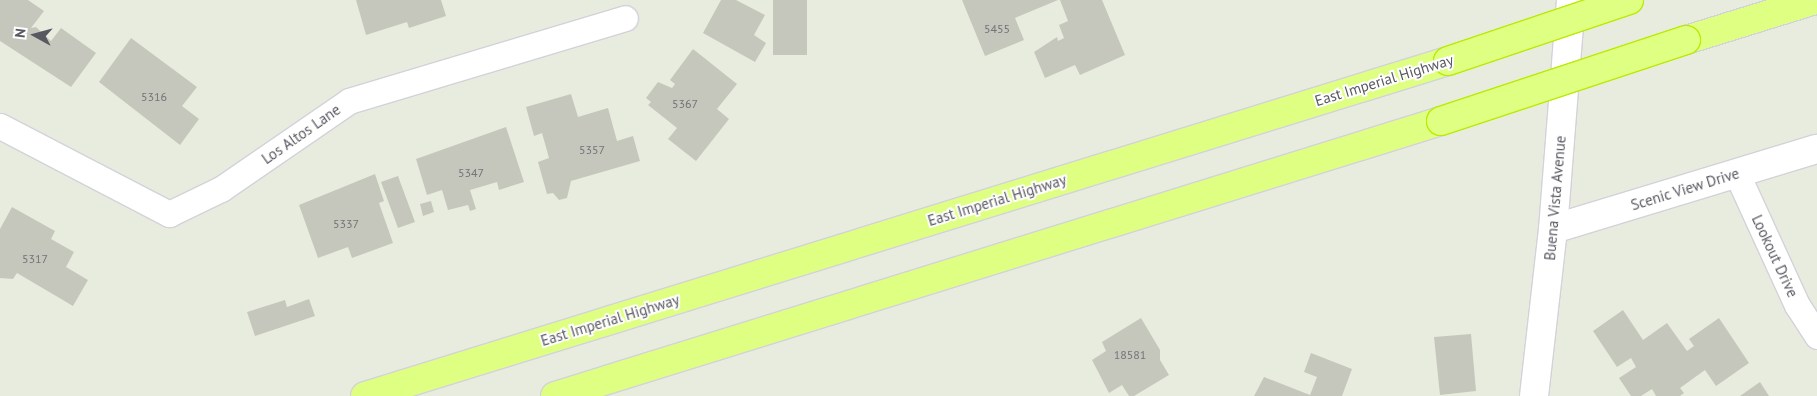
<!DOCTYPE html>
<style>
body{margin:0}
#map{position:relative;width:1817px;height:396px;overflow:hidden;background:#e8ecde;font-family:"PT Sans",sans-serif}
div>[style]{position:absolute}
.building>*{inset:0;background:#c5c7bc}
.roads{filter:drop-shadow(1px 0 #d3d2da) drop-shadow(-1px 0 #d3d2da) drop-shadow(0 1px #d3d2da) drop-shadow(0 -1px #d3d2da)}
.street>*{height:25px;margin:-12.5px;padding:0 12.5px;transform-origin:12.5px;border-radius:12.5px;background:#fff}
.secondary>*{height:28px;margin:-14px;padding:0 14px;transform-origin:14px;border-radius:14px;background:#fff}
.highway>*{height:28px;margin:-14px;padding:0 14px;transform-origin:14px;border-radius:14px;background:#dfff82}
.bridges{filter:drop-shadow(1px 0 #bbea00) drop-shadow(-1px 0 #bbea00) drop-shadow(0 1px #bbea00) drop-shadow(0 -1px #bbea00)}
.highway-bridge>*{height:28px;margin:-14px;padding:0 14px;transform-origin:14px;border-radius:14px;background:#dfff82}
span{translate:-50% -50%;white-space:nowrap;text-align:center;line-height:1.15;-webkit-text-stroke:4px #fff;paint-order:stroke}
.number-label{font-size:12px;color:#737478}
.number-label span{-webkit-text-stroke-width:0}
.street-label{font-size:15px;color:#585861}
.north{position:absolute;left:10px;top:10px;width:50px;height:50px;-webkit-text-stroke:4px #fff;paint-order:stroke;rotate:277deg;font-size:14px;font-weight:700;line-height:20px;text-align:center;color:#585861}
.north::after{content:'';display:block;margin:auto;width:18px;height:22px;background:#585861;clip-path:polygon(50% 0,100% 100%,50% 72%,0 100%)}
</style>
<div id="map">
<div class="building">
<div style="clip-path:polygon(0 0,28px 0,44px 11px,31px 28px,36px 27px,51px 41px,61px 28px,96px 53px,71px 87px,0 41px)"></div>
<div style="clip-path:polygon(356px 0,441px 0,446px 16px,409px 28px,407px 22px,366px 35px)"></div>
<div style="clip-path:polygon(721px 0,736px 0,765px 15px,754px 35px,766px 43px,755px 62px,703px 33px)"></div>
<div style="clip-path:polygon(773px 0,807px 0,807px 55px,773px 55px)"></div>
<div style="clip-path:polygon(962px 0,1058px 0,1015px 18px,1024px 40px,985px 56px)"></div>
<div style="clip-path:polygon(1060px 0,1102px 0,1125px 55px,1080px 75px,1075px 65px,1045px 78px,1034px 52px,1057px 37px,1058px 41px,1064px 38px,1059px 25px,1068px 21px)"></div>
<div style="clip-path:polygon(131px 38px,197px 87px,182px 106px,199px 119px,180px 145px,99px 82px)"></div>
<div style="clip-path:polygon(693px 49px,737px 84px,717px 109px,729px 119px,696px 161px,668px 139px,677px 128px,648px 105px,651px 102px,646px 98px,658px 82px,672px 88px,675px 84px,670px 80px)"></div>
<div style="clip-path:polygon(571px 94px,578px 117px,608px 108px,617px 141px,633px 136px,640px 161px,571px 181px,567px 198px,559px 200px,553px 193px,547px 194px,538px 162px,549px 158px,542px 133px,534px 136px,526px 107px)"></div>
<div style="clip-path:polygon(506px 127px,524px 182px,499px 190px,497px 182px,470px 190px,476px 209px,470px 211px,468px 205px,448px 210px,442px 190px,427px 195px,416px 159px)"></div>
<div style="clip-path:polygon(375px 174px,384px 201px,379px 203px,393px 243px,352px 258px,348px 247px,318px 258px,299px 205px)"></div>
<div style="clip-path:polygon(398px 176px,415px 222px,398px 228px,381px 182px)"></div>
<div style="clip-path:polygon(431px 201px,434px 212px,423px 216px,420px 204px)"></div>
<div style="clip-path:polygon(12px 207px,55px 231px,51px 239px,74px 252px,66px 267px,88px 280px,73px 306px,17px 273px,13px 279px,0 278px,0 229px)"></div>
<div style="clip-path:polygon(309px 299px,315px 316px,255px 336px,247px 312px,285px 300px,287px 307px)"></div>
<div style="clip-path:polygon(1623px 310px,1643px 340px,1667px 323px,1687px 351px,1694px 346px,1689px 339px,1719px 318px,1749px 363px,1716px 386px,1705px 370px,1680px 388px,1684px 393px,1680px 396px,1656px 396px,1652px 389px,1641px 396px,1631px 396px,1619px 378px,1636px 367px,1631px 358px,1617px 367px,1593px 331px)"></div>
<div style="clip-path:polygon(1141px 318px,1160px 350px,1160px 360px,1169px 375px,1134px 396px,1129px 396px,1122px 385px,1109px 393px,1092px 360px,1106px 351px,1102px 342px)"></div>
<div style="clip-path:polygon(1471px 334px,1476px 391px,1440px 395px,1434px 337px)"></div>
<div style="clip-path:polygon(1311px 353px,1352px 369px,1342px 396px,1254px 396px,1264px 377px,1310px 395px,1317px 377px,1304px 372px)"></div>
<div style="clip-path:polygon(1760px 382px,1769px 396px,1740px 396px)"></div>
</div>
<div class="roads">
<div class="street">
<div style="left:0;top:126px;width:191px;rotate:27.5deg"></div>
<div style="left:169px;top:214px;width:58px;rotate:-25.7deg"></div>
<div style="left:221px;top:189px;width:155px;rotate:-34.5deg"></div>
<div style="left:349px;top:101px;width:288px;rotate:-16.7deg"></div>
<div style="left:1737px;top:174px;width:144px;rotate:65.4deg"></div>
<div style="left:1797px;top:305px;width:37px;rotate:57deg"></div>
</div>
<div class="secondary">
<div style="left:1553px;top:229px;width:276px;rotate:-16.9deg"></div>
<div style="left:1534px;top:396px;width:168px;rotate:-83.5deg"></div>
<div style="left:1553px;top:229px;width:230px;rotate:-85.5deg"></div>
</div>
<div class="highway">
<div style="left:1686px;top:40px;width:135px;rotate:-17.2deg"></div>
<div style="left:365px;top:396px;width:1134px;rotate:-17.19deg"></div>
<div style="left:555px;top:396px;width:928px;rotate:-17.24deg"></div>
</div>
</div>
<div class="bridges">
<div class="highway-bridge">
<div style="left:1448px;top:61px;width:191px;rotate:-18.6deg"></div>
<div style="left:1441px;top:121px;width:258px;rotate:-18.3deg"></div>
</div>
</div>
<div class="number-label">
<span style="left:997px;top:29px">5455</span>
<span style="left:154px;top:97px">5316</span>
<span style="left:685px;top:104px">5367</span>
<span style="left:592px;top:150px">5357</span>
<span style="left:471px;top:173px">5347</span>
<span style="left:346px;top:224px">5337</span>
<span style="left:35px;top:259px">5317</span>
<span style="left:1130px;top:355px">18581</span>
</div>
<div class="street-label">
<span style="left:1384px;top:80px;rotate:-17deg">East Imperial Highway</span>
<span style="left:301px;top:134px;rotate:-35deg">Los Altos Lane</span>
<span style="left:1685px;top:189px;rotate:-17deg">Scenic View Drive</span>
<span style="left:1555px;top:198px;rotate:-85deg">Buena Vista Avenue</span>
<span style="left:997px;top:200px;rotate:-17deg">East Imperial Highway</span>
<span style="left:1775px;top:256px;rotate:65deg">Lookout Drive</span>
<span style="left:610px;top:320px;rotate:-17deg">East Imperial Highway</span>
</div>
<div class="north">N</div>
</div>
